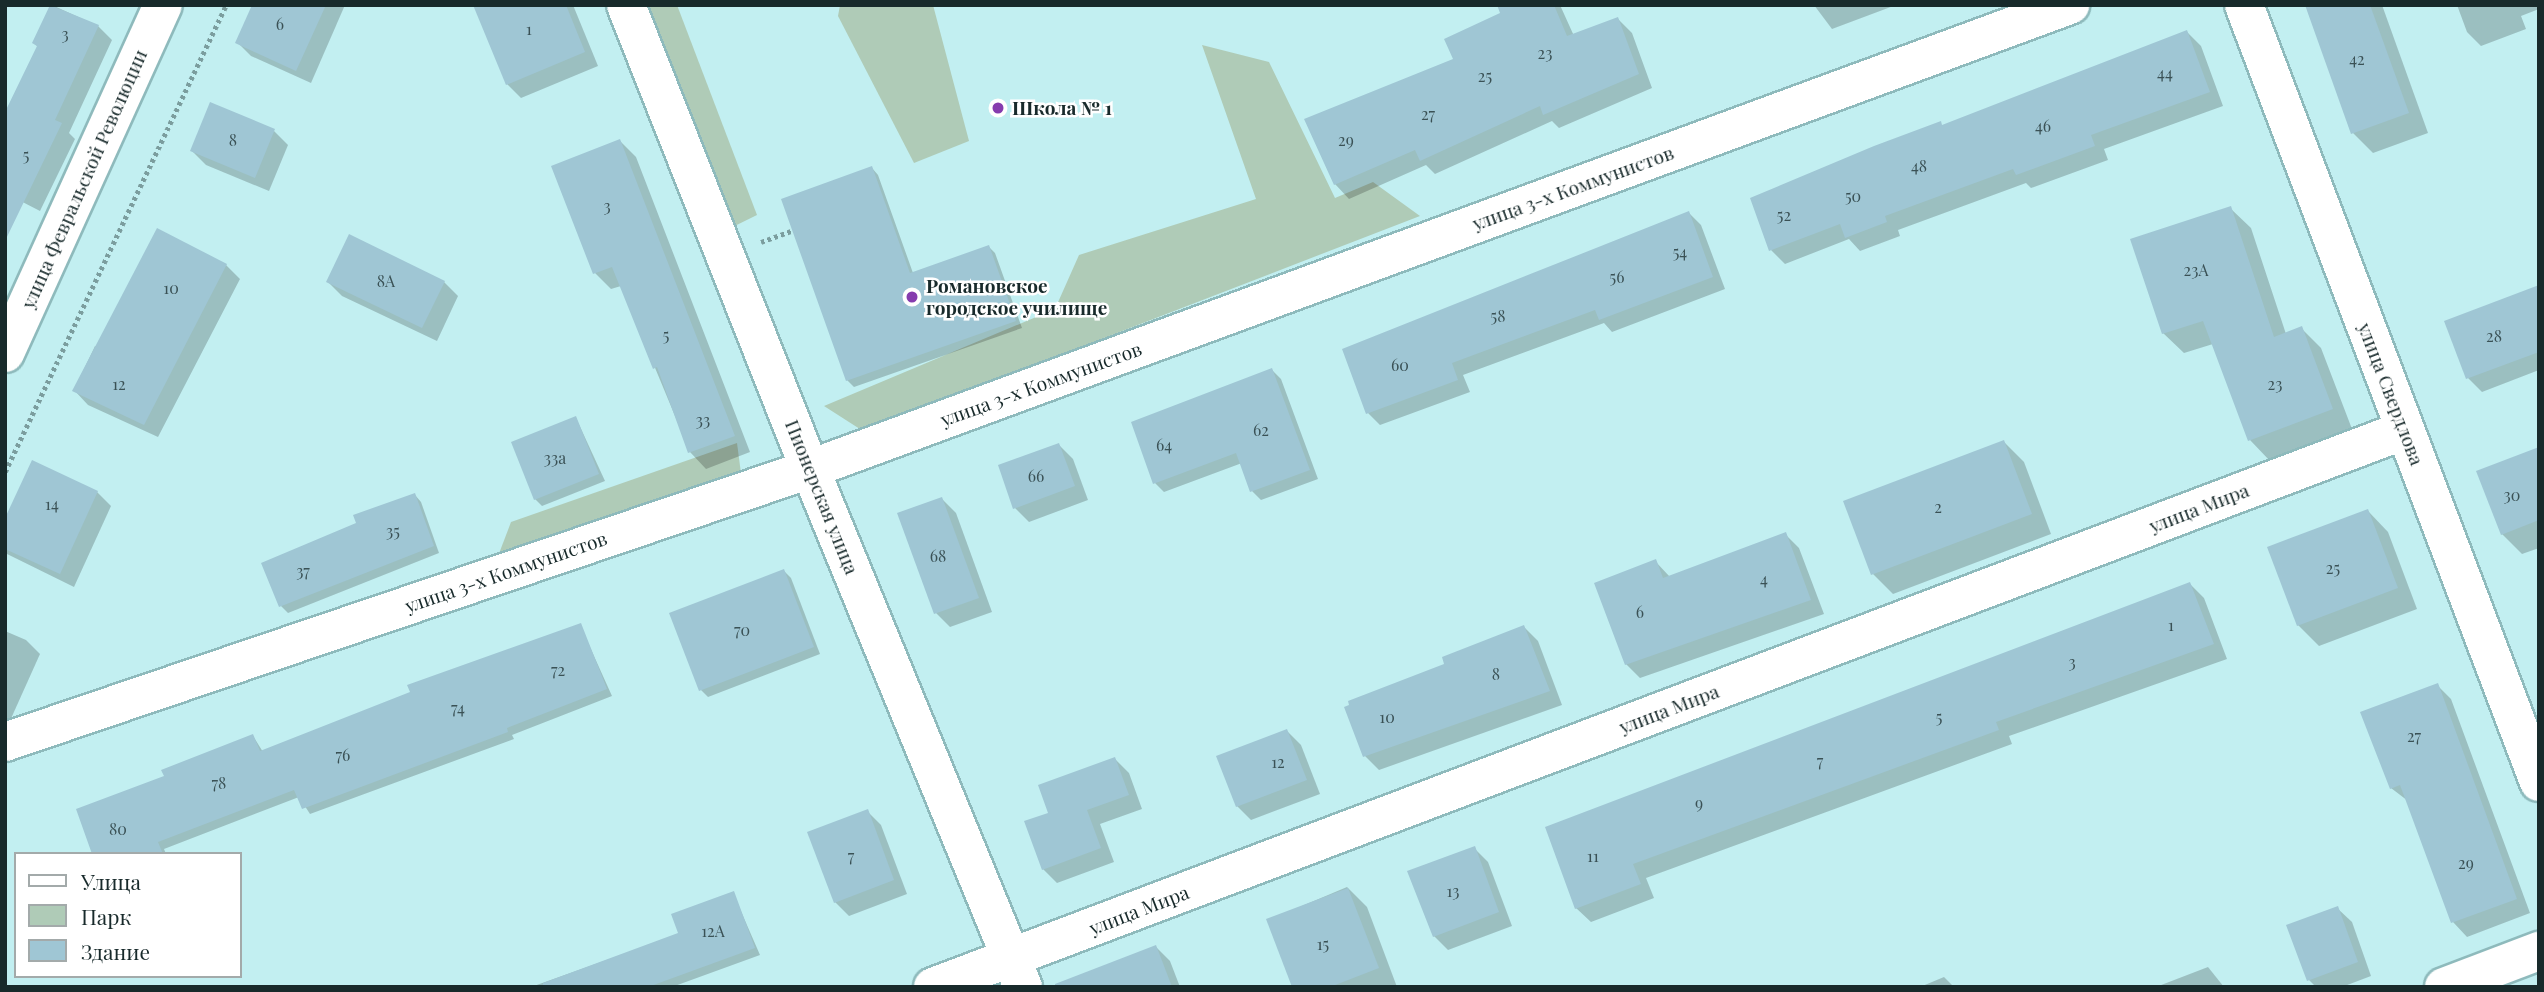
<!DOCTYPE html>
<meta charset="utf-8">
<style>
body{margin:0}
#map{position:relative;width:2544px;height:992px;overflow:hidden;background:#c2eff1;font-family:"Playfair Display",serif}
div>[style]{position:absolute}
.green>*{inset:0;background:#afcbb7}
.shadow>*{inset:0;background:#0003}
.building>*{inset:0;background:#9fc6d4}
.path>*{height:4.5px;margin-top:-2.25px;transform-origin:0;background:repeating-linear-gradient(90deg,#7b9d9e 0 3.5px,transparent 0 7px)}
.roads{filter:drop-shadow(2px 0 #8ebabc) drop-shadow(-2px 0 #8ebabc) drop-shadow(0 2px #8ebabc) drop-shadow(0 -2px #8ebabc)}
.minor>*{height:38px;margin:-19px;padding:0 19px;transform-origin:19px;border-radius:19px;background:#fff}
.dots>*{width:19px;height:19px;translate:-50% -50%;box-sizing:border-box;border:4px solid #fff;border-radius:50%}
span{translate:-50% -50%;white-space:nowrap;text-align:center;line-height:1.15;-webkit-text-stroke:5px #fff;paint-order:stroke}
.number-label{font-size:16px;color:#3a5155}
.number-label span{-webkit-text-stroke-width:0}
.poi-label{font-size:19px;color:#182a2b;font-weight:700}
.left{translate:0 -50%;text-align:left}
.street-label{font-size:19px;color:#182a2b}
.frame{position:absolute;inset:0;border:7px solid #182a2b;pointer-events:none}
.legend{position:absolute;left:14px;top:852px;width:228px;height:126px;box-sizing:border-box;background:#fff;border:2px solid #a3aaaa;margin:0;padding:9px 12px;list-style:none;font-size:21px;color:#182a2b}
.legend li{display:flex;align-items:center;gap:14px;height:35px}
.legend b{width:35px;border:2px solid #a3aaaa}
</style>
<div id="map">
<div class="green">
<div style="clip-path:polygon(632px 5px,677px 5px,757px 215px,698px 244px)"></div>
<div style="clip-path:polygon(840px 5px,933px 5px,969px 141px,914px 163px,838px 16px)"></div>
<div style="clip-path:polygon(1202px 45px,1269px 62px,1335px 198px,1373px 182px,1420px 216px,863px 431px,824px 406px,1055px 309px,1079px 255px,1256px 199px)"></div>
<div style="clip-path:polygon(737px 443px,742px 481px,495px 564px,511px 522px)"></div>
</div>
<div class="shadow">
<div style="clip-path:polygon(52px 5px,98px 26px,112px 40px,69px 133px,75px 139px,40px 211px,5px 193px,38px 47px,34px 43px)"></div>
<div style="clip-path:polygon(253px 5px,345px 5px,311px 83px,251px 56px,237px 42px)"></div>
<div style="clip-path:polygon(481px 5px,573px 5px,598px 66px,521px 98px,507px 84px)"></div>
<div style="clip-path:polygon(1519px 5px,1560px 5px,1574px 36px,1618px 19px,1632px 33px,1652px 88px,1559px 128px,1552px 121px,1435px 174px,1426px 165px,1349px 199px,1335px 184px,1307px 120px,1456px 60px)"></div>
<div style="clip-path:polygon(1814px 5px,1896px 5px,1832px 29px)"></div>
<div style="clip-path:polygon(2306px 5px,2382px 5px,2428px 133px,2373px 153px,2353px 133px)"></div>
<div style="clip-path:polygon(2457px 5px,2539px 5px,2539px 9px,2521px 16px,2526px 29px,2481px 46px,2467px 32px)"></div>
<div style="clip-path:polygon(2187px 32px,2201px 46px,2223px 106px,2104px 149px,2108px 160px,2031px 188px,2026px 183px,1898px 230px,1900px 236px,1860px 251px,1849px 239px,1785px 264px,1771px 250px,1943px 127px)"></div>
<div style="clip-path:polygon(274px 131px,288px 145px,269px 191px,206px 165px,192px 151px)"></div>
<div style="clip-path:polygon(620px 141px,636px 157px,750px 452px,706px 469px,690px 452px,621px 286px,611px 289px,595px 273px)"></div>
<div style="clip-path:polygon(872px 168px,878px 175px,913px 273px,989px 247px,995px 253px,1022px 328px,854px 387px,847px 380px)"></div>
<div style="clip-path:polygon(2230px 208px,2251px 228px,2286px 334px,2301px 328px,2321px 348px,2352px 429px,2270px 461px,2250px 440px,2213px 344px,2184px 353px,2163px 333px)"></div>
<div style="clip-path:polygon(1689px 213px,1701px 225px,1725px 289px,1612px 332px,1604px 323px,1463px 375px,1470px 392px,1380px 425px,1368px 413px)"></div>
<div style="clip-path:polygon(226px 265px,240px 279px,158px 437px,88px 405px,74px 390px,95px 346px,99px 348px)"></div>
<div style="clip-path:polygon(328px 282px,444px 282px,458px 296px,437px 341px,342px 296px)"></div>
<div style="clip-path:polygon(2539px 295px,2539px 370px,2482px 392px,2468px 378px)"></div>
<div style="clip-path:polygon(1272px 370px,1281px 379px,1318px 479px,1261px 500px,1252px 491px,1242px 463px,1164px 492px,1155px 483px)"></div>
<div style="clip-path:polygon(576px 418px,605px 481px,542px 506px,535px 499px)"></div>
<div style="clip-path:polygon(2004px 442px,2024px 462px,2051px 534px,1893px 594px,1873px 574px)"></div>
<div style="clip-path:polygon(1059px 445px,1073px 459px,1088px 500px,1029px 522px,1015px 508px)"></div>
<div style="clip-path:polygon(2539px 449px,2539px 548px,2522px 554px,2502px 534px)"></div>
<div style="clip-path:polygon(97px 492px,111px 506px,74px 587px,5px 553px,5px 522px)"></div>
<div style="clip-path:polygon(415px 495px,421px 502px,439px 553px,288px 613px,281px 606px,358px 524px)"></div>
<div style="clip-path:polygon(942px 499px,956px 513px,992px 612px,950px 627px,936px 613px)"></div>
<div style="clip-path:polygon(2368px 511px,2388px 532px,2417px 609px,2319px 646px,2298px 625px,2269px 548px)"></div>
<div style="clip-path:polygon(1785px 534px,1799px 548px,1824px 614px,1640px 678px,1626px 664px,1655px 561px,1670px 577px)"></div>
<div style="clip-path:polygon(784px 571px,791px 578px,820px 654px,708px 697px,701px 690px,672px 614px)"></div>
<div style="clip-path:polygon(2190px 584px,2204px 598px,2227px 659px,2009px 736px,2012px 744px,1646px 878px,1654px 898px,1591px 922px,1576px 908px,1547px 828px)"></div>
<div style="clip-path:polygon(580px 625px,612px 696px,512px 735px,514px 739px,310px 814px,299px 797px,164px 849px,166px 854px,94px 854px,166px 777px,253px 736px,263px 752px)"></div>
<div style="clip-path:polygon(1524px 627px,1538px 641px,1562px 705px,1379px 770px,1365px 756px,1447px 665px)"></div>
<div style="clip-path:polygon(5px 631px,26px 640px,40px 654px,9px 723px,5px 722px)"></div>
<div style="clip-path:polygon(2437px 685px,2451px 699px,2530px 913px,2467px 937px,2453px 922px,2408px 801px,2391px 788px)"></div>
<div style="clip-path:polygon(1287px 731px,1301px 745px,1320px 794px,1251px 820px,1237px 806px)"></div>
<div style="clip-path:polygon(1115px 759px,1129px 773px,1142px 809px,1100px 824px,1114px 862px,1057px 883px,1043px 869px,1050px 814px)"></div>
<div style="clip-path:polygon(867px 811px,881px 825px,907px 894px,849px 916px,835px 902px)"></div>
<div style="clip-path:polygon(1474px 848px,1488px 862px,1512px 926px,1448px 950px,1434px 936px)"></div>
<div style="clip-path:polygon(1347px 887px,1367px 907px,1397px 987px,1294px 987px,1269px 920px)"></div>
<div style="clip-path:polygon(733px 893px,760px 955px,672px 987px,531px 987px,680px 934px)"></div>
<div style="clip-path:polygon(2337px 908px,2352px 922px,2371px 976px,2342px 987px,2316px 987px,2309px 980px)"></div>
<div style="clip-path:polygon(1156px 947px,1170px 961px,1180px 987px,1072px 987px)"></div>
<div style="clip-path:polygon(2208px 967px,2224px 987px,2156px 987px)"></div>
<div style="clip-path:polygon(1944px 977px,1954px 987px,1920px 987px)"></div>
</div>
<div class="building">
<div style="clip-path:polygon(50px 5px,99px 25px,55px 120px,62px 123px,5px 241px,5px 112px,37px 46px,32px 43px)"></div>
<div style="clip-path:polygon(252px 5px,326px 5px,296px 71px,235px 43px)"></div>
<div style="clip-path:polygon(473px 5px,566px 5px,585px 52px,506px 85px)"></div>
<div style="clip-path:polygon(1497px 5px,1554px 5px,1567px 36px,1618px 17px,1639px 74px,1543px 115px,1540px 106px,1420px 161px,1415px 150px,1334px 185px,1304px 119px,1453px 59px,1444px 39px,1500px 13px)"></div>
<div style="clip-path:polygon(2305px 5px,2370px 5px,2409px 113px,2351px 134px)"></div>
<div style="clip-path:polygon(2187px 30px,2210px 92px,2091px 135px,2095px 146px,2016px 175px,2013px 169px,1885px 216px,1887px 222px,1845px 238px,1840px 224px,1769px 251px,1750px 198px,1874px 146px,1941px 121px,1942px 125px)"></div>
<div style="clip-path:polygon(210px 102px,275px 129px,255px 178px,190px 151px)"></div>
<div style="clip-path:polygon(620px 139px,735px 436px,688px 453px,657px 367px,653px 369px,612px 267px,593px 274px,551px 166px)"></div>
<div style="clip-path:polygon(872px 166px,910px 273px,989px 245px,1016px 321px,846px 381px,781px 199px)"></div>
<div style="clip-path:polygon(2231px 206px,2274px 337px,2302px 326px,2333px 409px,2248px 441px,2203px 321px,2162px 334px,2130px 239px)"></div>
<div style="clip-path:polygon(1689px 211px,1713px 277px,1599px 320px,1595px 310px,1452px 363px,1458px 380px,1366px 414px,1342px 349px)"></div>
<div style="clip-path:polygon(157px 228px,227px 264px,144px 425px,72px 391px)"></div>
<div style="clip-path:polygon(349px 234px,445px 281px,422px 328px,326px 282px)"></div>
<div style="clip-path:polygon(2539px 285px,2539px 352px,2466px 379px,2444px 321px)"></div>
<div style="clip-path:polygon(1272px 368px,1310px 470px,1250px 492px,1236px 453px,1153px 484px,1131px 422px)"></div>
<div style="clip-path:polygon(576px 416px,599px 474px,534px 500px,511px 442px)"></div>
<div style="clip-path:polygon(2004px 440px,2032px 514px,1871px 575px,1843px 501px)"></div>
<div style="clip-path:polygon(1059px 443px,1075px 486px,1013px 509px,998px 465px)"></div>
<div style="clip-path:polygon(2539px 447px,2539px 520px,2501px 535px,2476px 471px)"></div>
<div style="clip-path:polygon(32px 460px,98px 491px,60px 574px,5px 549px,5px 518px)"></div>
<div style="clip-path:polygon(415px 493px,434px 546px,279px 607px,261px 563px,356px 523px,353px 515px)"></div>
<div style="clip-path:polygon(942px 497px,979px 598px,934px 614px,897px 513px)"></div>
<div style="clip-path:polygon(2368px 509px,2398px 588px,2297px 626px,2267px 547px)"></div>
<div style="clip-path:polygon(1786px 532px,1811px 600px,1625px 665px,1594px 583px,1656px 559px,1663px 578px)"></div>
<div style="clip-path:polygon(784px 569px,814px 647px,699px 691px,669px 613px)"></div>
<div style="clip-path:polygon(2190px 582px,2214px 644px,1996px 722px,1999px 730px,1633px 864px,1641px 884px,1575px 909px,1545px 827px)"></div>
<div style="clip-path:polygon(581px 623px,607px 689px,507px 728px,508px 732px,302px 809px,294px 790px,158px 842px,163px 854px,92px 854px,76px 809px,164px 776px,161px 770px,253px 734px,260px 751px,410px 692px,407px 685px)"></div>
<div style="clip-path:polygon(1524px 625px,1550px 691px,1363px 757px,1344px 707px,1349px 705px,1348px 701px,1444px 664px,1442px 657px)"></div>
<div style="clip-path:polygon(2438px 683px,2517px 899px,2451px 923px,2400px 785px,2390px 789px,2360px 712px)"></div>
<div style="clip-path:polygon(1287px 729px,1307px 780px,1236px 807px,1216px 756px)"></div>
<div style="clip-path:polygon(1115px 757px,1129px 795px,1087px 810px,1101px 848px,1042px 870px,1024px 821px,1048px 813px,1038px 785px)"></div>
<div style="clip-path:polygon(868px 809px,894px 880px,834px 903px,807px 832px)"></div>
<div style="clip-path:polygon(1475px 846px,1499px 912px,1433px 937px,1407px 871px)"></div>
<div style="clip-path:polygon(1348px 888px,1379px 968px,1330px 987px,1292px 987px,1266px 919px)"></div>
<div style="clip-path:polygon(734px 891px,755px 948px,648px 987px,543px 987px,543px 983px,678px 933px,671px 914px)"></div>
<div style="clip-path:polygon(2338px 906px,2358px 962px,2307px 981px,2286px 925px)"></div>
<div style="clip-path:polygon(1156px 945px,1172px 987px,1055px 987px,1055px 984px)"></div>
</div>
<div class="path">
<div style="left:761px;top:242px;width:33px;rotate:-20deg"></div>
<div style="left:5px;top:472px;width:517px;rotate:-64.67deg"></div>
</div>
<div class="roads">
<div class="minor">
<div style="left:626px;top:5px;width:499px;rotate:68.4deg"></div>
<div style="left:810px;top:469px;width:560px;rotate:67.65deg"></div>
<div style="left:2244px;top:5px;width:831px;rotate:69.21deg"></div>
<div style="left:5px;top:353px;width:382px;rotate:-65.6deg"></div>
<div style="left:5px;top:742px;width:850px;rotate:-18.73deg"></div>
<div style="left:810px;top:469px;width:1343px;rotate:-20.22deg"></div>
<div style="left:933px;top:987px;width:1574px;rotate:-20.73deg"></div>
<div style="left:2444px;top:987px;width:102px;rotate:-20.8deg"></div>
</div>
</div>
<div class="dots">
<div style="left:998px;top:108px;background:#853cae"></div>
<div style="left:912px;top:297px;background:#853cae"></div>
</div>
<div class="number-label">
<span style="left:280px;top:24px">6</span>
<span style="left:529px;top:29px">1</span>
<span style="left:65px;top:34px">3</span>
<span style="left:1545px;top:53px">23</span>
<span style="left:2357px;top:59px">42</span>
<span style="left:2165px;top:73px">44</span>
<span style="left:1485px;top:76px">25</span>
<span style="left:1428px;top:114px">27</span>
<span style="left:2043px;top:126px">46</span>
<span style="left:233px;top:140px">8</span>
<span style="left:1346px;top:140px">29</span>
<span style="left:26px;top:155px">5</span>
<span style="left:1919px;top:166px">48</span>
<span style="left:1853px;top:196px">50</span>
<span style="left:607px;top:206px">3</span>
<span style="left:1784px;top:215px">52</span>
<span style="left:1680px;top:252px">54</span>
<span style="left:2196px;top:270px">23А</span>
<span style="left:1617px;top:277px">56</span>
<span style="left:386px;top:281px">8А</span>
<span style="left:171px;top:288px">10</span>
<span style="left:1498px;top:316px">58</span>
<span style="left:666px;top:335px">5</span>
<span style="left:2494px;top:336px">28</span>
<span style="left:1400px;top:365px">60</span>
<span style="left:119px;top:384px">12</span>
<span style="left:2275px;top:384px">23</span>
<span style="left:703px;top:420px">33</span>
<span style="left:1261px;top:430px">62</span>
<span style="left:1164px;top:445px">64</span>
<span style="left:555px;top:458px">33а</span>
<span style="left:1036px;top:476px">66</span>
<span style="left:2512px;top:495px">30</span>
<span style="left:52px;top:504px">14</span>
<span style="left:1938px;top:507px">2</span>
<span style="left:393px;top:531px">35</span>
<span style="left:938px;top:556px">68</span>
<span style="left:2333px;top:568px">25</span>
<span style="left:303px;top:571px">37</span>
<span style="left:1764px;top:579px">4</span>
<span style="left:1640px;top:612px">6</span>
<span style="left:2171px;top:625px">1</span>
<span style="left:742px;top:630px">70</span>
<span style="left:2072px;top:662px">3</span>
<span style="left:558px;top:670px">72</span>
<span style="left:1496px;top:674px">8</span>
<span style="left:458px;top:708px">74</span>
<span style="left:1387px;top:717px">10</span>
<span style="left:1939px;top:717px">5</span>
<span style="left:2414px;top:736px">27</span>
<span style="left:343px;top:755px">76</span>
<span style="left:1820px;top:761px">7</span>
<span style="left:1278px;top:762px">12</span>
<span style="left:219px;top:783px">78</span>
<span style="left:1699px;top:803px">9</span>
<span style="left:118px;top:829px">80</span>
<span style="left:851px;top:856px">7</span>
<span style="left:1593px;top:856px">11</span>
<span style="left:2466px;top:863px">29</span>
<span style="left:1453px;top:891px">13</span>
<span style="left:713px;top:931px">12А</span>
<span style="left:1323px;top:944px">15</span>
</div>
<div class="poi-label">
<span class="left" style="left:1012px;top:108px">Школа № 1</span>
<span class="left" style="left:926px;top:297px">Романовское<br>городское училище</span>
</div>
<div class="street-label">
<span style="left:84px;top:179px;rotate:-66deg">улица Февральской Революции</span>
<span style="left:1573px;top:188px;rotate:-20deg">улица 3-х Коммунистов</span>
<span style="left:1041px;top:384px;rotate:-20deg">улица 3-х Коммунистов</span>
<span style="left:2391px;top:394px;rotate:69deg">улица Свердлова</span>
<span style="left:822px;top:497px;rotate:68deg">Пионерская улица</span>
<span style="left:2199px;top:508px;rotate:-21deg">улица Мира</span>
<span style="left:506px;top:572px;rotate:-19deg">улица 3-х Коммунистов</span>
<span style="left:1669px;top:709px;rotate:-21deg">улица Мира</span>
<span style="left:1139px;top:910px;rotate:-21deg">улица Мира</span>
</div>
<div class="frame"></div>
<ul class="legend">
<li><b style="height:9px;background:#fff"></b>Улица</li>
<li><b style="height:19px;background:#afcbb7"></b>Парк</li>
<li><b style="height:19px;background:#9fc6d4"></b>Здание</li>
</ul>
</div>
